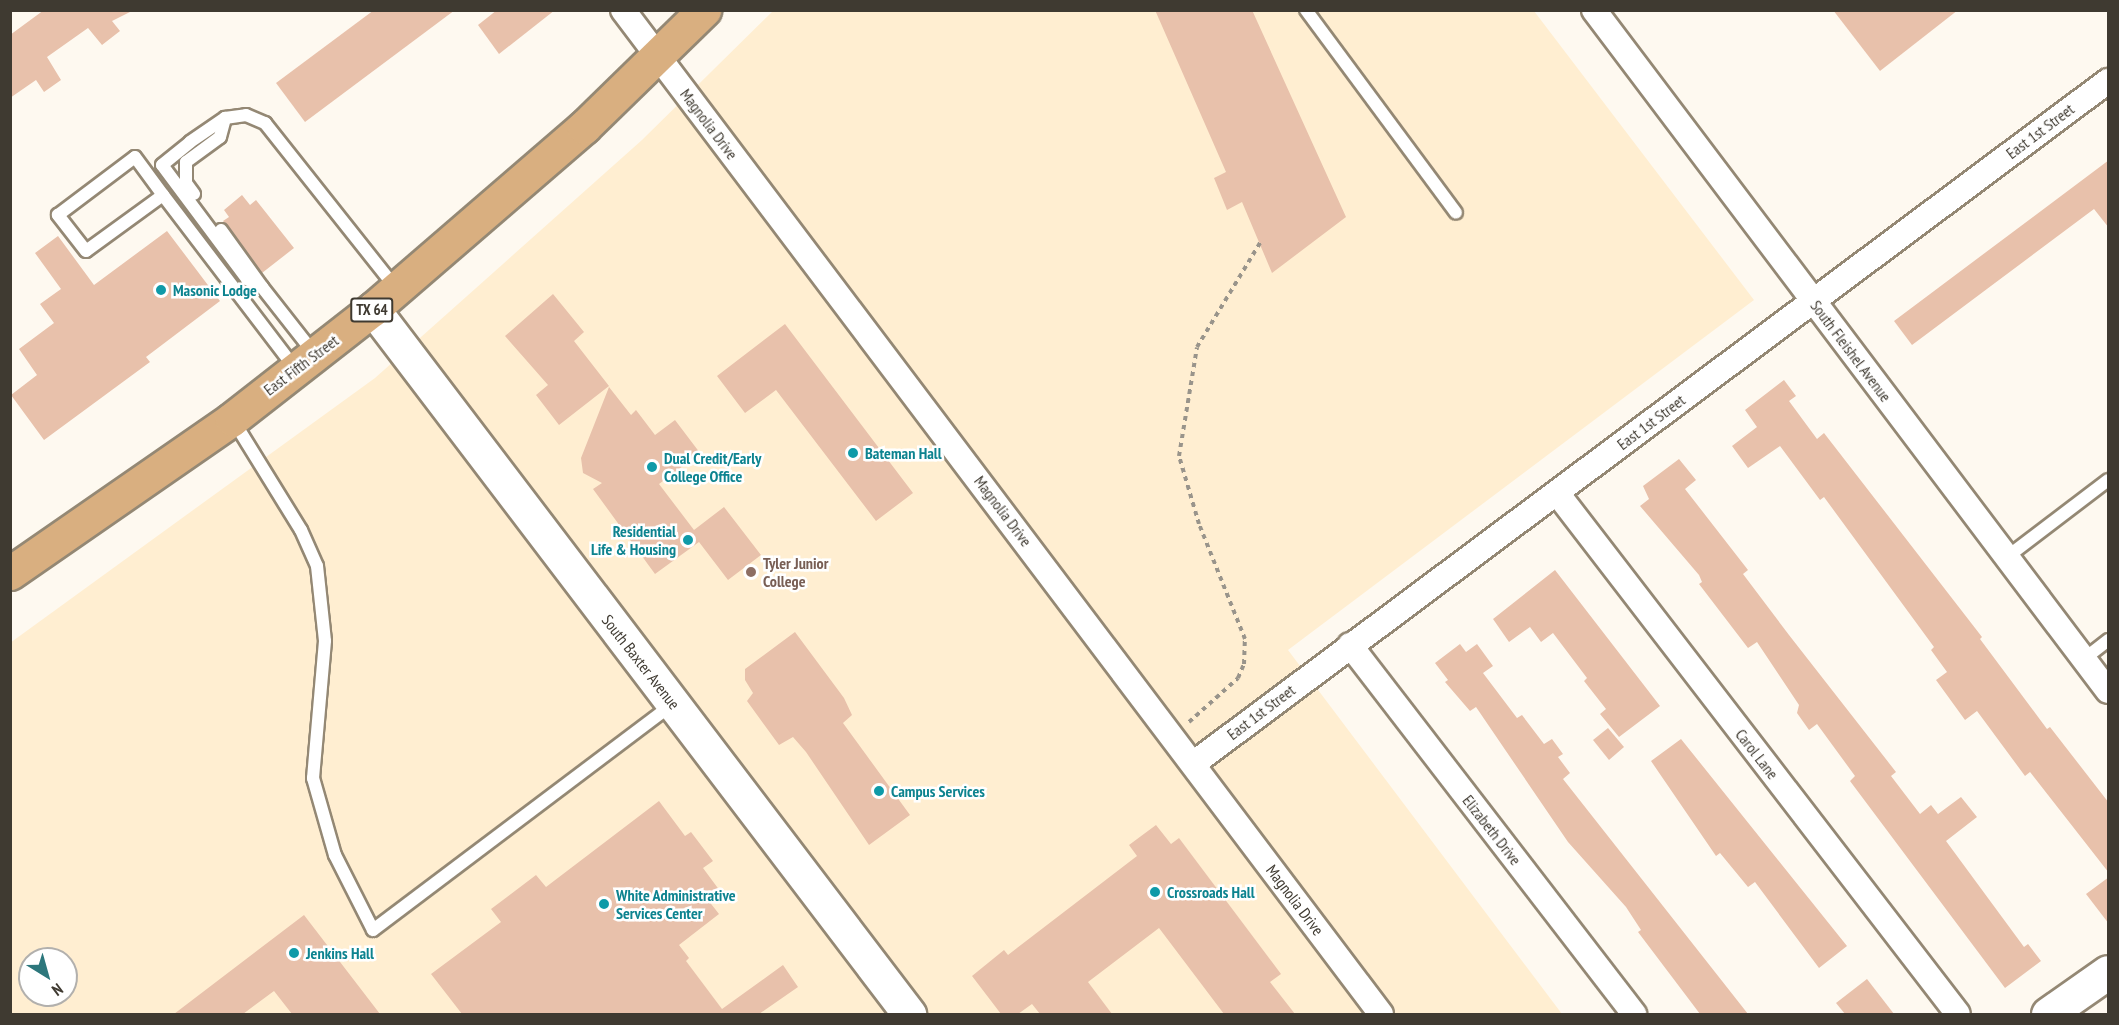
<!DOCTYPE html>
<style>
body{margin:0}
#map{position:relative;width:2119px;height:1025px;overflow:hidden;background:#fef9f0;font-family:"PT Sans Narrow",sans-serif}
div>[style]{position:absolute}
.built>*{inset:0;background:#ffeed1}
.building>*{inset:0;background:#e8c1ab}
.path>*{height:4px;margin-top:-2px;transform-origin:0;background:repeating-linear-gradient(90deg,#99948b 0 4.5px,transparent 0 9px)}
.roads{filter:drop-shadow(2px 0 #948874) drop-shadow(-2px 0 #948874) drop-shadow(0 2px #948874) drop-shadow(0 -2px #948874)}
.lane>*{height:12px;margin:-6px;padding:0 6px;transform-origin:6px;border-radius:6px;background:#fff}
.street>*{height:24px;margin:-12px;padding:0 12px;transform-origin:12px;border-radius:12px;background:#fff}
.secondary>*{height:33px;margin:-16.5px;padding:0 16.5px;transform-origin:16.5px;border-radius:16.5px;background:#fff}
.primary>*{height:33px;margin:-16.5px;padding:0 16.5px;transform-origin:16.5px;border-radius:16.5px;background:#d9af80}
.dots>*{width:16px;height:16px;translate:-50% -50%;box-sizing:border-box;border:3px solid #fff;border-radius:50%}
span{translate:-50% -50%;white-space:nowrap;text-align:center;line-height:1.15;-webkit-text-stroke:5px #fff;paint-order:stroke}
.shield-label span{padding:2px 4px;background:#fff;border:2px solid;border-radius:4px;-webkit-text-stroke-width:0}
.shield-label{font-size:15px;color:#3f3a31;font-weight:700}
.street-label{font-size:16px;color:#3f3a31}
.culture-label{font-size:16px;color:#0d838f;font-weight:700}
.left{translate:0 -50%;text-align:left}
.right{translate:-100% -50%;text-align:right}
.education-label{font-size:16px;color:#785e54;font-weight:700}
.frame{position:absolute;inset:0;border:12px solid #3f3a31;pointer-events:none}
.north{position:absolute;left:18px;top:947px;width:60px;height:60px;box-sizing:border-box;background:#fff;border:2px solid #b2b0ad;border-radius:50%;rotate:143deg;font-size:16px;font-weight:700;line-height:24px;text-align:center;color:#3f3a31}
.north::after{content:'';display:block;margin:auto;width:21px;height:27px;background:#2d777c;clip-path:polygon(50% 0,100% 100%,50% 72%,0 100%)}
</style>
<div id="map">
<div class="built">
<div style="clip-path:polygon(evenodd,773px 11px,1534px 11px,1754px 300px,1288px 650px,1562px 1014px,11px 1014px,10px 643px,375px 378px,642px 140px,773px 11px,30px 959px,66px 959px,66px 995px,30px 995px,30px 959px)"></div>
</div>
<div class="building">
<div style="clip-path:polygon(44px 10px,134px 10px,112px 21px,120px 31px,102px 45px,88px 28px,47px 57px,61px 80px,44px 92px,36px 80px,10px 98px,10px 35px)"></div>
<div style="clip-path:polygon(374px 10px,455px 10px,305px 122px,276px 83px)"></div>
<div style="clip-path:polygon(497px 10px,555px 10px,499px 54px,478px 25px)"></div>
<div style="clip-path:polygon(1155px 10px,1252px 10px,1346px 217px,1272px 273px,1242px 202px,1227px 210px,1214px 178px,1226px 172px)"></div>
<div style="clip-path:polygon(1833px 10px,1958px 10px,1880px 71px)"></div>
<div style="clip-path:polygon(2109px 160px,2109px 228px,2094px 209px,1912px 345px,1894px 321px)"></div>
<div style="clip-path:polygon(242px 195px,250px 205px,256px 200px,294px 248px,262px 273px,223px 221px,229px 217px,224px 210px)"></div>
<div style="clip-path:polygon(167px 231px,220px 301px,146px 357px,150px 362px,44px 440px,11px 395px,37px 375px,19px 349px,54px 323px,40px 304px,61px 289px,35px 253px,58px 236px,94px 285px)"></div>
<div style="clip-path:polygon(553px 294px,584px 332px,574px 341px,609px 386px,559px 425px,536px 395px,548px 385px,505px 336px)"></div>
<div style="clip-path:polygon(785px 324px,913px 493px,876px 521px,776px 390px,745px 413px,717px 376px)"></div>
<div style="clip-path:polygon(1784px 380px,1796px 396px,1789px 401px,1817px 439px,1824px 433px,1982px 637px,1980px 639px,2047px 729px,2050px 727px,2109px 803px,2109px 873px,2030px 772px,2025px 776px,1977px 711px,1965px 720px,1936px 680px,1947px 672px,1931px 650px,1934px 647px,1824px 497px,1820px 500px,1780px 446px,1748px 468px,1732px 446px,1757px 427px,1745px 410px)"></div>
<div style="clip-path:polygon(609px 387px,631px 415px,636px 410px,655px 435px,675px 420px,700px 453px,659px 484px,694px 530px,724px 507px,761px 555px,728px 580px,699px 542px,655px 574px,593px 489px,602px 483px,583px 473px,581px 458px)"></div>
<div style="clip-path:polygon(1679px 459px,1696px 480px,1685px 489px,1748px 570px,1743px 574px,1789px 635px,1896px 772px,1891px 776px,1920px 814px,1931px 805px,1938px 814px,1961px 797px,1977px 817px,1946px 841px,2024px 947px,2028px 944px,2041px 961px,2005px 988px,1850px 781px,1855px 776px,1817px 724px,1809px 730px,1797px 713px,1799px 705px,1757px 642px,1748px 648px,1699px 584px,1702px 582px,1699px 575px,1640px 506px,1649px 499px,1643px 486px)"></div>
<div style="clip-path:polygon(1555px 570px,1660px 706px,1619px 737px,1600px 714px,1606px 709px,1584px 681px,1587px 678px,1553px 633px,1541px 642px,1530px 627px,1509px 642px,1493px 619px)"></div>
<div style="clip-path:polygon(795px 632px,844px 698px,852px 715px,843px 723px,910px 815px,869px 845px,806px 752px,793px 737px,779px 745px,747px 701px,753px 693px,745px 680px,745px 669px)"></div>
<div style="clip-path:polygon(1460px 644px,1466px 652px,1477px 644px,1493px 666px,1483px 673px,1517px 718px,1522px 715px,1544px 744px,1552px 739px,1563px 754px,1558px 757px,1570px 773px,1563px 779px,1748px 1014px,1700px 1014px,1638px 932px,1641px 930px,1626px 907px,1568px 842px,1476px 707px,1470px 711px,1445px 682px,1448px 680px,1435px 663px)"></div>
<div style="clip-path:polygon(1608px 728px,1624px 747px,1609px 760px,1593px 740px)"></div>
<div style="clip-path:polygon(1681px 739px,1847px 946px,1819px 968px,1755px 882px,1748px 887px,1720px 853px,1716px 856px,1651px 761px)"></div>
<div style="clip-path:polygon(659px 801px,685px 836px,691px 832px,713px 861px,703px 868px,720px 891px,708px 900px,719px 914px,679px 945px,689px 958px,686px 961px,722px 1009px,783px 965px,798px 987px,759px 1014px,462px 1014px,431px 974px,501px 922px,491px 909px,536px 875px,546px 887px)"></div>
<div style="clip-path:polygon(1156px 825px,1171px 844px,1179px 838px,1281px 974px,1270px 982px,1295px 1014px,1224px 1014px,1159px 928px,1088px 982px,1112px 1014px,1040px 1014px,1032px 1004px,1018px 1014px,1001px 1014px,972px 976px,1004px 950px,1008px 955px,1137px 856px,1129px 845px)"></div>
<div style="clip-path:polygon(2109px 877px,2109px 924px,2086px 894px)"></div>
<div style="clip-path:polygon(304px 915px,380px 1014px,292px 1014px,274px 991px,243px 1014px,174px 1014px)"></div>
<div style="clip-path:polygon(1867px 979px,1894px 1014px,1845px 1014px,1836px 1003px)"></div>
</div>
<div class="path">
<div style="left:1189px;top:722px;width:66px;rotate:-41.9deg"></div>
<div style="left:1238px;top:678px;width:15px;rotate:-67deg"></div>
<div style="left:1244px;top:664px;width:25px;rotate:-88deg"></div>
<div style="left:1245px;top:639px;width:124px;rotate:-111.8deg"></div>
<div style="left:1199px;top:524px;width:71px;rotate:-106.4deg"></div>
<div style="left:1179px;top:456px;width:110px;rotate:-80.6deg"></div>
<div style="left:1197px;top:347px;width:122px;rotate:-58.8deg"></div>
</div>
<div class="roads">
<div class="lane">
<div style="left:1306px;top:10px;width:252px;rotate:53.5deg"></div>
<div style="left:194px;top:194px;width:14px;rotate:-126deg"></div>
<div style="left:186px;top:183px;width:21px;rotate:-90deg"></div>
<div style="left:186px;top:162px;width:42px;rotate:-36.3deg"></div>
<div style="left:220px;top:137px;width:20px;rotate:-75deg"></div>
<div style="left:163px;top:195px;width:95px;rotate:144deg"></div>
<div style="left:86px;top:251px;width:46px;rotate:-127.9deg"></div>
<div style="left:58px;top:215px;width:96px;rotate:-37deg"></div>
<div style="left:135px;top:157px;width:47px;rotate:53.6deg"></div>
<div style="left:163px;top:195px;width:218px;rotate:52.7deg"></div>
<div style="left:221px;top:230px;width:70px;rotate:54.3deg"></div>
<div style="left:313px;top:352px;width:83px;rotate:-128.1deg"></div>
<div style="left:262px;top:287px;width:17px;rotate:-152deg"></div>
<div style="left:247px;top:279px;width:142px;rotate:-126.7deg"></div>
<div style="left:162px;top:165px;width:36px;rotate:-39deg"></div>
<div style="left:190px;top:142px;width:42px;rotate:-34.4deg"></div>
<div style="left:225px;top:118px;width:21px;rotate:-8deg"></div>
<div style="left:246px;top:115px;width:21px;rotate:23deg"></div>
<div style="left:265px;top:123px;width:211px;rotate:51.6deg"></div>
<div style="left:233px;top:420px;width:129px;rotate:58.3deg"></div>
<div style="left:301px;top:530px;width:39px;rotate:66deg"></div>
<div style="left:317px;top:566px;width:75px;rotate:83.9deg"></div>
<div style="left:325px;top:641px;width:138px;rotate:95deg"></div>
<div style="left:313px;top:778px;width:80px;rotate:74.1deg"></div>
<div style="left:335px;top:855px;width:84px;rotate:63.1deg"></div>
<div style="left:373px;top:930px;width:374px;rotate:-37deg"></div>
<div style="left:2007px;top:557px;width:127px;rotate:-37.3deg"></div>
<div style="left:2084px;top:659px;width:31px;rotate:-38deg"></div>
</div>
<div class="street">
<div style="left:623px;top:10px;width:1258px;rotate:52.95deg"></div>
<div style="left:1594px;top:10px;width:853px;rotate:52.96deg"></div>
<div style="left:1557px;top:493px;width:657px;rotate:52.42deg"></div>
<div style="left:1350px;top:645px;width:466px;rotate:52.4deg"></div>
<div style="left:1193px;top:764px;width:1142px;rotate:-36.74deg"></div>
</div>
<div class="secondary">
<div style="left:373px;top:309px;width:886px;rotate:52.75deg"></div>
<div style="left:2048px;top:1014px;width:73px;rotate:-35deg"></div>
</div>
<div class="primary">
<div style="left:10px;top:573px;width:270px;rotate:-34.7deg"></div>
<div style="left:232px;top:419px;width:179px;rotate:-38deg"></div>
<div style="left:373px;top:309px;width:279px;rotate:-40.8deg"></div>
<div style="left:584px;top:127px;width:168px;rotate:-44.3deg"></div>
</div>
</div>
<div class="dots">
<div style="left:161px;top:290px;background:#0f9aa8"></div>
<div style="left:853px;top:453px;background:#0f9aa8"></div>
<div style="left:652px;top:467px;background:#0f9aa8"></div>
<div style="left:688px;top:540px;background:#0f9aa8"></div>
<div style="left:751px;top:572px;background:#8d6e63"></div>
<div style="left:879px;top:791px;background:#0f9aa8"></div>
<div style="left:1155px;top:892px;background:#0f9aa8"></div>
<div style="left:604px;top:904px;background:#0f9aa8"></div>
<div style="left:294px;top:953px;background:#0f9aa8"></div>
</div>
<div class="shield-label">
<span style="left:372px;top:310px">TX 64</span>
</div>
<div class="street-label">
<span style="left:709px;top:124px;rotate:53deg">Magnolia Drive</span>
<span style="left:2040px;top:131px;rotate:-37deg">East 1st Street</span>
<span style="left:1851px;top:351px;rotate:53deg">South Fleishel Avenue</span>
<span style="left:301px;top:365px;rotate:-37deg">East Fifth Street</span>
<span style="left:1651px;top:422px;rotate:-37deg">East 1st Street</span>
<span style="left:1003px;top:511px;rotate:53deg">Magnolia Drive</span>
<span style="left:641px;top:662px;rotate:52deg">South Baxter Avenue</span>
<span style="left:1261px;top:712px;rotate:-37deg">East 1st Street</span>
<span style="left:1757px;top:754px;rotate:52deg">Carol Lane</span>
<span style="left:1492px;top:830px;rotate:52deg">Elizabeth Drive</span>
<span style="left:1295px;top:900px;rotate:53deg">Magnolia Drive</span>
</div>
<div class="culture-label">
<span class="left" style="left:173px;top:290px">Masonic Lodge</span>
<span class="left" style="left:865px;top:453px">Bateman Hall</span>
<span class="left" style="left:664px;top:467px">Dual Credit/Early<br>College Office</span>
<span class="right" style="left:676px;top:540px">Residential<br>Life &amp; Housing</span>
<span class="left" style="left:891px;top:791px">Campus Services</span>
<span class="left" style="left:1167px;top:892px">Crossroads Hall</span>
<span class="left" style="left:616px;top:904px">White Administrative<br>Services Center</span>
<span class="left" style="left:306px;top:953px">Jenkins Hall</span>
</div>
<div class="education-label">
<span class="left" style="left:763px;top:572px">Tyler Junior<br>College</span>
</div>
<div class="frame"></div>
<div class="north">N</div>
</div>
